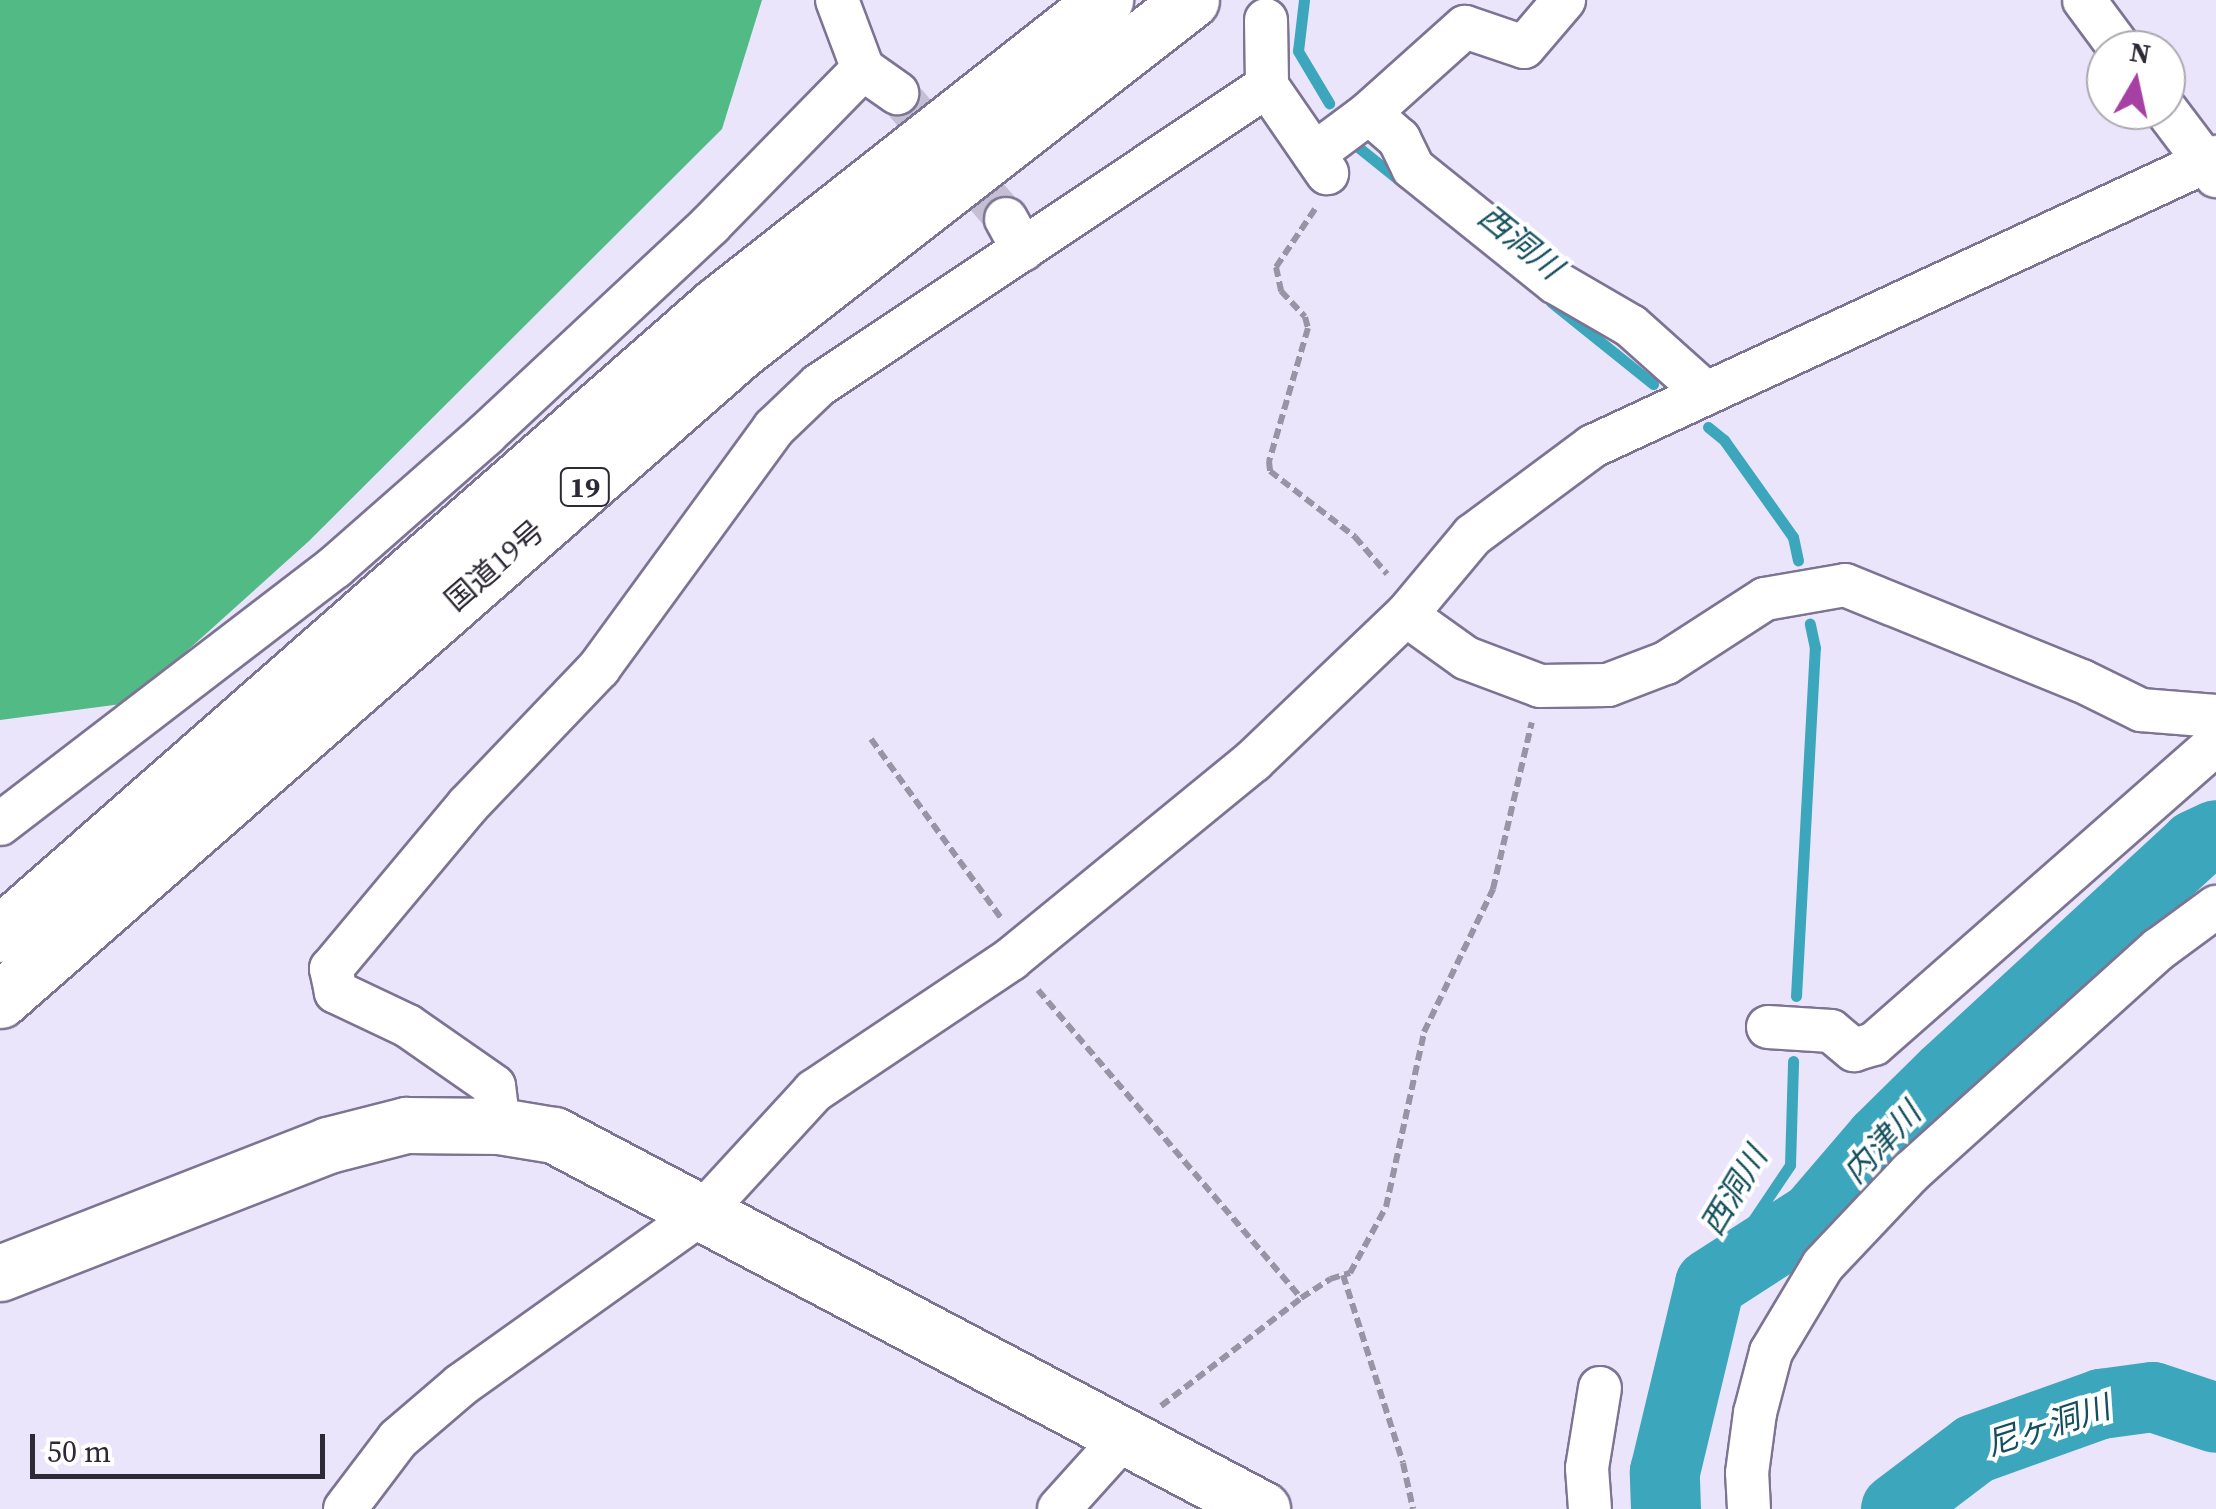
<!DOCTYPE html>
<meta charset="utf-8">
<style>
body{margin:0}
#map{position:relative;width:2216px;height:1509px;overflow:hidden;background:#eae5fa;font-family:"Source Serif 4","Noto Sans JP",serif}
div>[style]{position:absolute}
.forest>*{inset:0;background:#51ba85}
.stream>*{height:11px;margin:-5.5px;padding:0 5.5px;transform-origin:5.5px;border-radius:5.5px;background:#3ca6bd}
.river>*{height:70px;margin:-35px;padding:0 35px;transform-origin:35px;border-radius:35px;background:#3ca6bd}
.street-tunnel>*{height:42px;margin-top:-21px;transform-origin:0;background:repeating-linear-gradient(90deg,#c4bfd3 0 42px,transparent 0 63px)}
.path>*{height:6px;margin-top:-3px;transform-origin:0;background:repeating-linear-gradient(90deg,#9893a5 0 10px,transparent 0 15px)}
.roads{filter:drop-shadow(2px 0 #7d7493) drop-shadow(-2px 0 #7d7493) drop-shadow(0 2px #7d7493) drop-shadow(0 -2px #7d7493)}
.street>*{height:42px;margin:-21px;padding:0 21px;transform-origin:21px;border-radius:21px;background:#fff}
.secondary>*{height:55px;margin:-27.5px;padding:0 27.5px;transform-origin:27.5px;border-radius:27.5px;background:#fff}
.highway>*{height:55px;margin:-27.5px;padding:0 27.5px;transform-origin:27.5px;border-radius:27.5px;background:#fff}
span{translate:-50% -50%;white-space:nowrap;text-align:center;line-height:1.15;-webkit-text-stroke:8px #fff;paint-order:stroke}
.shield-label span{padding:2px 8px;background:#fff;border:2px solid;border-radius:8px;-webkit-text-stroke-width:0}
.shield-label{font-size:28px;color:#2d2936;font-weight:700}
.street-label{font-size:30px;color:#2d2936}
.water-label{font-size:32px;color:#134f5c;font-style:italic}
.north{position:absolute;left:2086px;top:30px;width:100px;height:100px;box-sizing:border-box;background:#fff;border:2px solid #aba9af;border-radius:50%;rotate:9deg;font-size:28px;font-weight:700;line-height:40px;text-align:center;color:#2d2936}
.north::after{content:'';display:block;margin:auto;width:35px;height:45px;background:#a740a3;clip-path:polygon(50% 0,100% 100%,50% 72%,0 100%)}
.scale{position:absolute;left:30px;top:1434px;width:295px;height:45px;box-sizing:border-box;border:5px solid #2d2936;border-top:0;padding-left:12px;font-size:30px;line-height:35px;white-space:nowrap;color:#2d2936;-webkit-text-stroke:8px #fff;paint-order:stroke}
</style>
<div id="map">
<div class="forest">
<div style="clip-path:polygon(0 0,762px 0,722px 129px,309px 541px,129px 703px,0 720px)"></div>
</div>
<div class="stream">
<div style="left:1304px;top:0;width:51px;rotate:96.7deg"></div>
<div style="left:1298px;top:51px;width:61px;rotate:59.2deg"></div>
<div style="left:1353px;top:143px;width:65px;rotate:38.8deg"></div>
<div style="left:1551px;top:302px;width:131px;rotate:38.8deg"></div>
<div style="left:1708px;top:427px;width:21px;rotate:39deg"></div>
<div style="left:1724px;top:440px;width:119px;rotate:54.6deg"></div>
<div style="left:1793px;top:537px;width:24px;rotate:78deg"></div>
<div style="left:1796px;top:996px;width:349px;rotate:-86.9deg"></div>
<div style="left:1815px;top:648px;width:25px;rotate:-102deg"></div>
<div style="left:1710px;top:1284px;width:143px;rotate:-56.1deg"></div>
<div style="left:1790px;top:1165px;width:104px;rotate:-88.3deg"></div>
</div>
<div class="river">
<div style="left:1666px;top:1509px;width:37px;rotate:-92deg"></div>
<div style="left:1665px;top:1472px;width:193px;rotate:-76.5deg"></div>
<div style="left:1710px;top:1284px;width:124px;rotate:-32.8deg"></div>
<div style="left:1814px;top:1217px;width:101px;rotate:-49.4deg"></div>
<div style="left:1880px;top:1140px;width:93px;rotate:-44.6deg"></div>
<div style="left:1946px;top:1075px;width:339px;rotate:-42.7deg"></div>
<div style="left:2195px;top:845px;width:23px;rotate:-25deg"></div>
<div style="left:1896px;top:1509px;width:99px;rotate:-37.2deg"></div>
<div style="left:1975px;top:1449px;width:134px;rotate:-19.7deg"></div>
<div style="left:2101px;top:1404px;width:52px;rotate:-7.7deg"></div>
<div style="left:2153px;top:1397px;width:66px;rotate:18.4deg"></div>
</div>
<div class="street-tunnel">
<div style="left:897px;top:93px;width:167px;rotate:49.1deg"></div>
</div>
<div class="path">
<div style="left:1315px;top:209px;width:70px;rotate:123.9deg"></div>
<div style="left:1276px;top:267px;width:25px;rotate:78deg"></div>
<div style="left:1281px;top:291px;width:35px;rotate:47deg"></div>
<div style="left:1305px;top:317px;width:11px;rotate:75deg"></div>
<div style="left:1308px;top:328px;width:139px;rotate:106.3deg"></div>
<div style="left:1269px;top:461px;width:10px;rotate:84deg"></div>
<div style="left:1270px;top:471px;width:108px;rotate:37.8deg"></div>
<div style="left:1355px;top:537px;width:49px;rotate:49.1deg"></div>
<div style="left:871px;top:739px;width:223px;rotate:54deg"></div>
<div style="left:1038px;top:990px;width:405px;rotate:49.5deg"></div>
<div style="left:1343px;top:1275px;width:197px;rotate:72.3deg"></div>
<div style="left:1403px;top:1463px;width:47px;rotate:77.7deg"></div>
<div style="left:1161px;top:1406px;width:177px;rotate:-37.6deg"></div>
<div style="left:1301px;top:1298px;width:35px;rotate:-33deg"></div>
<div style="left:1330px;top:1279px;width:21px;rotate:-17deg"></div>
<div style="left:1350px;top:1273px;width:75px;rotate:-61.4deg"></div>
<div style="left:1386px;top:1207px;width:179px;rotate:-77.7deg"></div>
<div style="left:1424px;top:1032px;width:159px;rotate:-64.2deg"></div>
<div style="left:1493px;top:889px;width:171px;rotate:-76.9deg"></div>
</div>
<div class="roads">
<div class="street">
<div style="left:837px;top:0;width:74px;rotate:69.4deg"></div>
<div style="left:863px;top:69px;width:42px;rotate:35.2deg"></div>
<div style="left:2084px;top:0;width:62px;rotate:53.5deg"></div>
<div style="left:1266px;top:20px;width:66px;rotate:89.1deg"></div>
<div style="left:1267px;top:86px;width:106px;rotate:55.4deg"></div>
<div style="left:2166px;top:110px;width:83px;rotate:52.9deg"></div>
<div style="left:1369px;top:113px;width:40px;rotate:41deg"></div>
<div style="left:1399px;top:139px;width:32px;rotate:64deg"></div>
<div style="left:1413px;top:168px;width:182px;rotate:38.8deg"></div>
<div style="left:1555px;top:282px;width:88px;rotate:30.1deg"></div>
<div style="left:1631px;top:326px;width:101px;rotate:41.8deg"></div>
<div style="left:1314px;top:154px;width:69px;rotate:-36.7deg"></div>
<div style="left:1369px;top:113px;width:129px;rotate:-41.9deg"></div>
<div style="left:1465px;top:27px;width:62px;rotate:18.7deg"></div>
<div style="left:1524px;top:47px;width:62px;rotate:-49.6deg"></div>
<div style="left:1006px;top:219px;width:35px;rotate:61deg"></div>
<div style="left:1406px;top:615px;width:74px;rotate:35.6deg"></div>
<div style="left:1466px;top:658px;width:79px;rotate:20.7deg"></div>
<div style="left:1540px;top:686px;width:68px;rotate:-0.8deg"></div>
<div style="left:1608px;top:685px;width:62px;rotate:-20.8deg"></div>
<div style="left:1666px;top:663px;width:118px;rotate:-32.9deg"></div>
<div style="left:1765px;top:599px;width:81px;rotate:-9.9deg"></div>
<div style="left:1845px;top:585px;width:256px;rotate:22.1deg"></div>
<div style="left:2082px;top:681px;width:66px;rotate:26.2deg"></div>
<div style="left:2141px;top:710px;width:75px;rotate:4.6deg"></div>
<div style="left:0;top:824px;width:422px;rotate:-37.5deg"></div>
<div style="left:335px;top:567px;width:200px;rotate:-41.3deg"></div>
<div style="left:485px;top:435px;width:308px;rotate:-43deg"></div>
<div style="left:710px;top:225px;width:219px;rotate:-45.6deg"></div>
<div style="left:1768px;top:1027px;width:63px;rotate:3.6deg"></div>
<div style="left:1831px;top:1031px;width:30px;rotate:40deg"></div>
<div style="left:1854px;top:1050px;width:21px;rotate:-17deg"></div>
<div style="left:1874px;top:1044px;width:455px;rotate:-41.3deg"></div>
<div style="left:499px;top:1126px;width:40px;rotate:-97.1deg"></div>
<div style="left:494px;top:1086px;width:105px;rotate:-145.1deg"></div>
<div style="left:408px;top:1026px;width:80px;rotate:-154.7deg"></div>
<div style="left:336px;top:992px;width:24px;rotate:-102deg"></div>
<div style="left:331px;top:969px;width:214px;rotate:-50.1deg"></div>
<div style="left:468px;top:805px;width:190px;rotate:-46.3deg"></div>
<div style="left:599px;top:668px;width:297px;rotate:-53.9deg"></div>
<div style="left:774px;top:428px;width:62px;rotate:-43.7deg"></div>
<div style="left:819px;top:385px;width:539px;rotate:-33.72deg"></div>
<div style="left:345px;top:1509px;width:88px;rotate:-52.9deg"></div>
<div style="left:398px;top:1439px;width:83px;rotate:-40.6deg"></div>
<div style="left:461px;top:1385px;width:295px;rotate:-35.5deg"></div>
<div style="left:701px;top:1214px;width:167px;rotate:-47.4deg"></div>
<div style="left:814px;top:1091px;width:237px;rotate:-33.8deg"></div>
<div style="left:1011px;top:959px;width:313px;rotate:-39.3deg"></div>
<div style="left:1253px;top:761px;width:211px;rotate:-43.7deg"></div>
<div style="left:1406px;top:615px;width:104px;rotate:-50.1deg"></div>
<div style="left:1473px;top:535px;width:149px;rotate:-36.6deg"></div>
<div style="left:1593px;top:446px;width:687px;rotate:-24.89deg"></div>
<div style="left:1059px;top:1509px;width:96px;rotate:-48deg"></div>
<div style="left:1590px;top:1509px;width:41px;rotate:-94.2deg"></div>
<div style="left:1587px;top:1468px;width:81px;rotate:-80.8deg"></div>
<div style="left:1749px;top:1509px;width:36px;rotate:-93deg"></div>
<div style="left:1747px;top:1473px;width:61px;rotate:-82.4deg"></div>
<div style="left:1755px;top:1413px;width:63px;rotate:-75.3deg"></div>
<div style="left:1771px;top:1352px;width:101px;rotate:-59.1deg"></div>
<div style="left:1823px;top:1265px;width:128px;rotate:-46.6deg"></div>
<div style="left:1911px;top:1172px;width:334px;rotate:-42deg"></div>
<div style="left:2159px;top:949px;width:71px;rotate:-36.4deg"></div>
</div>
<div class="secondary">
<div style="left:0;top:1273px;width:352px;rotate:-21.3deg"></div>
<div style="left:328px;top:1145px;width:81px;rotate:-14.4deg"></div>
<div style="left:406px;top:1125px;width:93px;rotate:0.6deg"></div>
<div style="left:499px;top:1126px;width:56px;rotate:9.3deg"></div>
<div style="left:554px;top:1135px;width:801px;rotate:27.85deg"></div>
</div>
<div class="highway">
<div style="left:0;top:934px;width:954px;rotate:-41.26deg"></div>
<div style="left:717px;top:305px;width:494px;rotate:-38.2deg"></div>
<div style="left:0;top:1000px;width:986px;rotate:-41.26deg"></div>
<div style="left:741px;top:350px;width:570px;rotate:-37.87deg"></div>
</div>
</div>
<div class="shield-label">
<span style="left:585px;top:487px">19</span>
</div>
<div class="street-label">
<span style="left:495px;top:566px;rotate:-41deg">国道19号</span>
</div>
<div class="water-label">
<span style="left:1520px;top:242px;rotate:39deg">西洞川</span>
<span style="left:1882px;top:1143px;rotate:-47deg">内津川</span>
<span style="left:1734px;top:1191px;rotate:-59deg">西洞川</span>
<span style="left:2048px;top:1426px;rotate:-18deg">尼ヶ洞川</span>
</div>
<div class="north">N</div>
<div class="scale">50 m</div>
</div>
